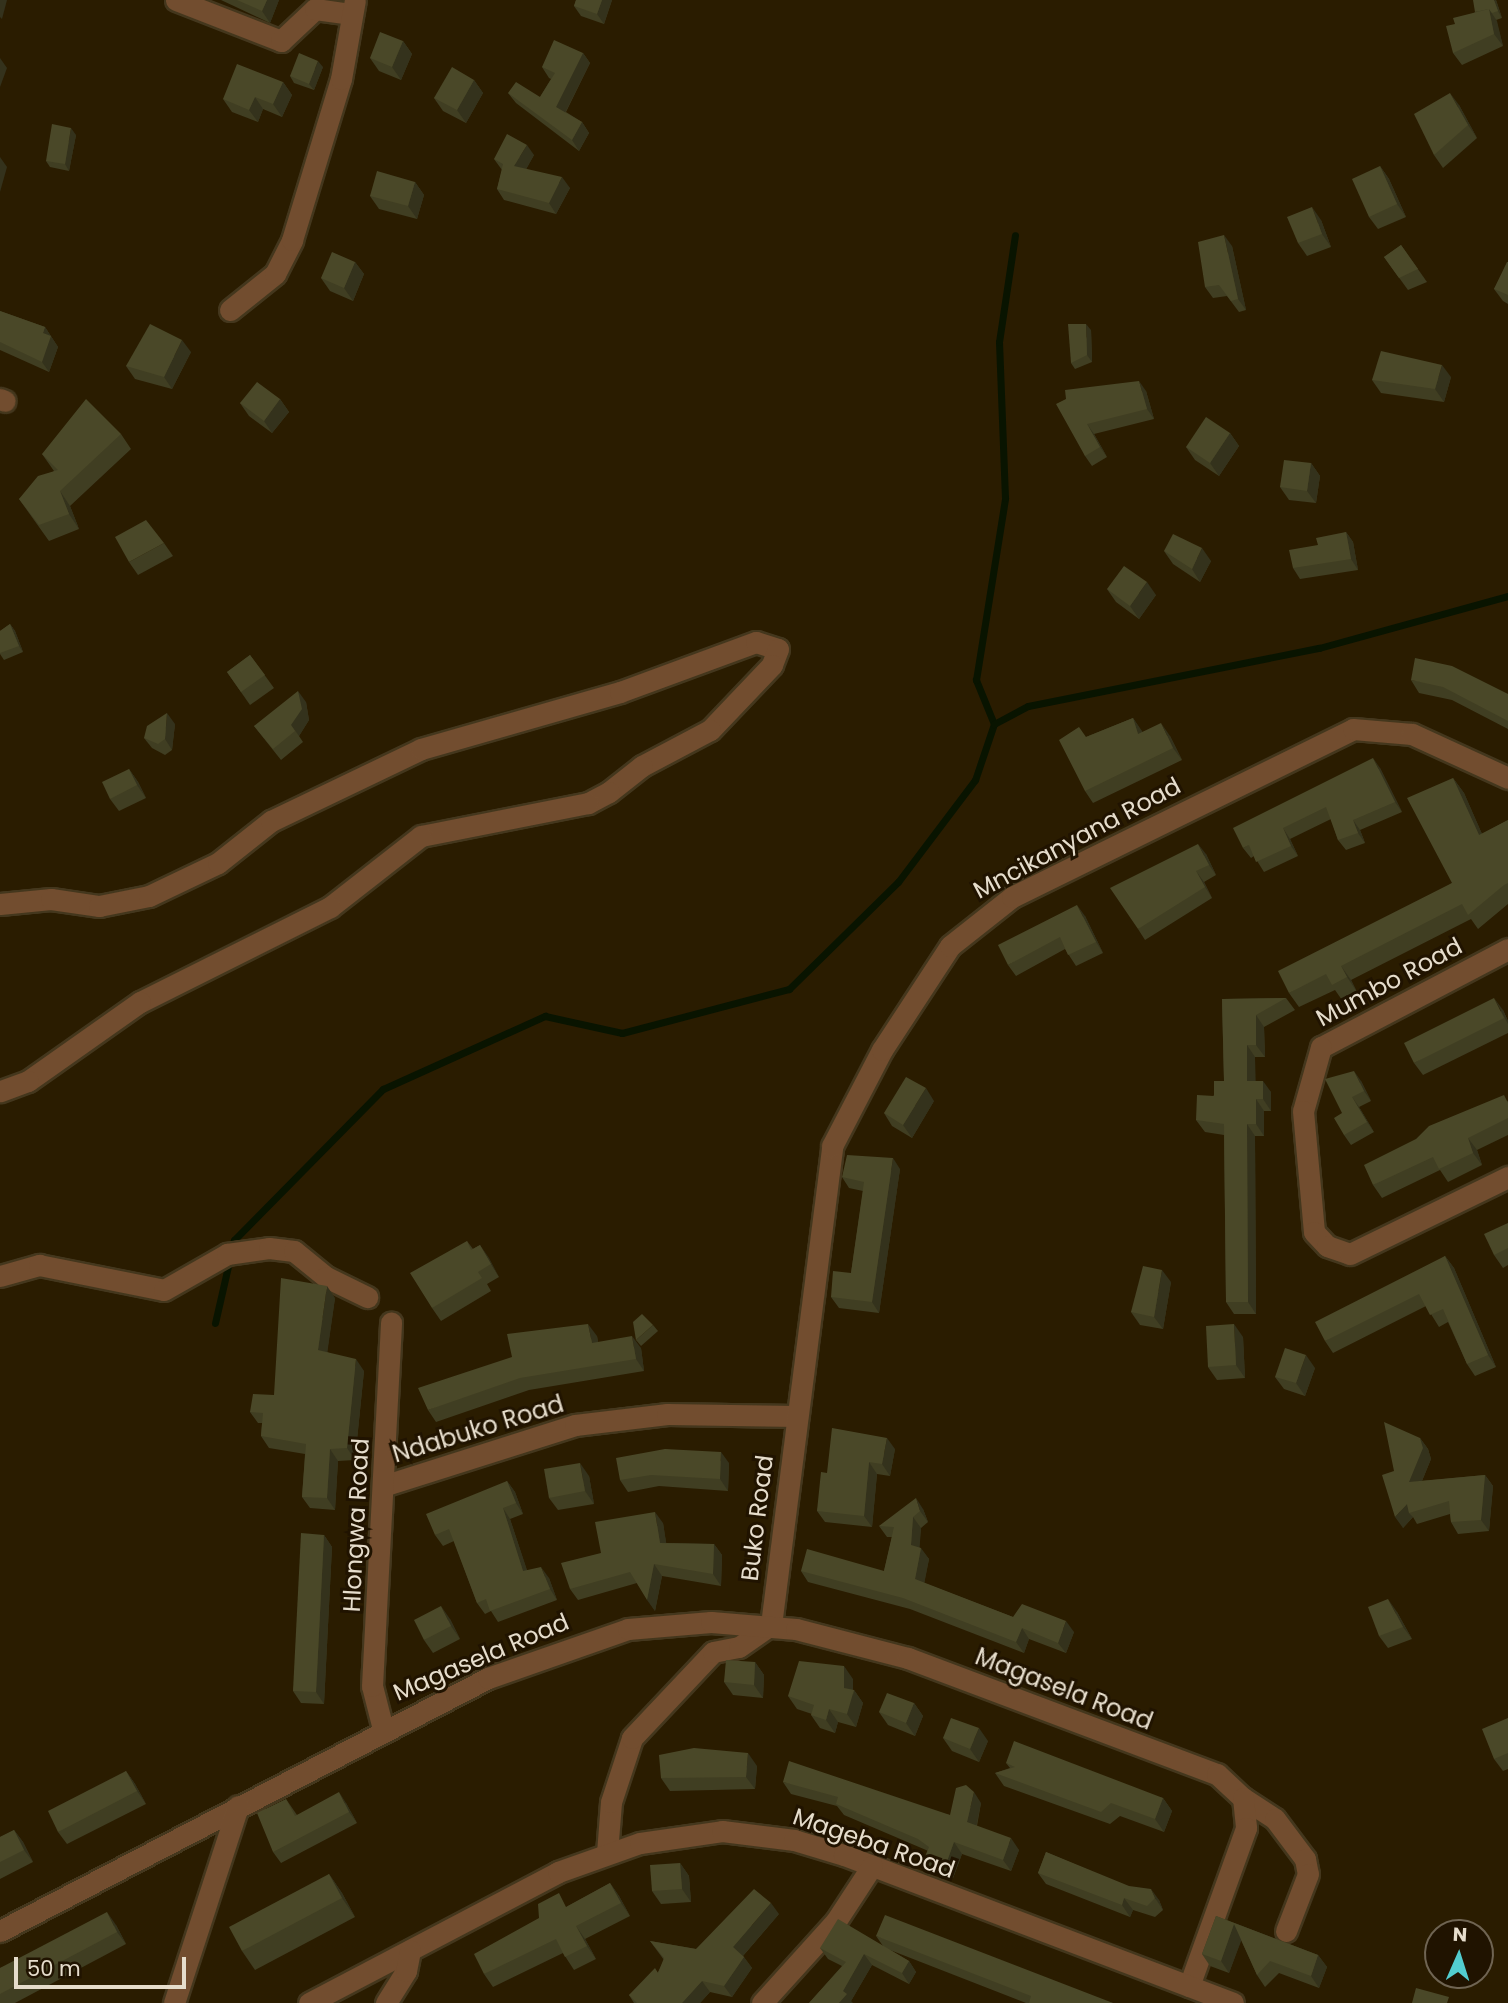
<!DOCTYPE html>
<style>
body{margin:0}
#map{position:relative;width:1508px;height:2003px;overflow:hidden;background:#2a1c00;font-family:Poppins,sans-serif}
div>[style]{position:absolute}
.stream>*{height:7px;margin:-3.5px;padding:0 3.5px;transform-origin:3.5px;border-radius:3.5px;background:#091400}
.roads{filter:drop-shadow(2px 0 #44371d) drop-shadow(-2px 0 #44371d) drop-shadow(0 2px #44371d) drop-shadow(0 -2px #44371d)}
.minor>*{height:21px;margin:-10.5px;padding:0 10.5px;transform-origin:10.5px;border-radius:10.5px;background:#724d2f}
.wall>*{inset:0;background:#403e22}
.shaded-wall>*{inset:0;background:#34321c}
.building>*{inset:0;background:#4a4828}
span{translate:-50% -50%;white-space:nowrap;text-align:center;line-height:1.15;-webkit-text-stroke:6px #201300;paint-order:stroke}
.street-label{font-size:24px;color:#e6ddcc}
.north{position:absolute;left:1424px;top:1919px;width:70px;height:70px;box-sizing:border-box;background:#201300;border:2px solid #6f6452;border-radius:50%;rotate:3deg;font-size:19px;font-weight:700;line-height:28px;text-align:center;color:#e6ddcc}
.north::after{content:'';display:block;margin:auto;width:24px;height:32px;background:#52cdcf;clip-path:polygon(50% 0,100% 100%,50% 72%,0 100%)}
.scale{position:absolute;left:14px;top:1957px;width:172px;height:32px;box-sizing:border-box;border:4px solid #e6ddcc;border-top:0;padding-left:9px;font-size:21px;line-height:24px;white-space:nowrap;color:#e6ddcc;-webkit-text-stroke:5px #201300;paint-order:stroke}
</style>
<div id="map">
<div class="stream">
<div style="left:994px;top:724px;width:48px;rotate:-112.2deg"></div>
<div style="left:976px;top:680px;width:184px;rotate:-80.9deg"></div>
<div style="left:1005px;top:498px;width:156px;rotate:-92.2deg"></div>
<div style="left:999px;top:342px;width:108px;rotate:-81.5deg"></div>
<div style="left:215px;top:1323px;width:85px;rotate:-77.1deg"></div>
<div style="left:234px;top:1240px;width:212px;rotate:-45.4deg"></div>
<div style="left:383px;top:1089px;width:178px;rotate:-24.3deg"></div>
<div style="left:545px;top:1016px;width:79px;rotate:12.4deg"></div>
<div style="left:622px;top:1033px;width:173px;rotate:-14.8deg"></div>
<div style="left:789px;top:989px;width:153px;rotate:-44.5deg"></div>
<div style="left:898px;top:882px;width:128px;rotate:-53deg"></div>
<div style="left:975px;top:780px;width:59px;rotate:-71.3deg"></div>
<div style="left:994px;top:724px;width:38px;rotate:-28deg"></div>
<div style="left:1028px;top:706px;width:297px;rotate:-11.3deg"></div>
<div style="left:1319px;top:648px;width:196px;rotate:-15.4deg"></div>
</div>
<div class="roads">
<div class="minor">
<div style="left:176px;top:0;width:113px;rotate:21.3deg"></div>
<div style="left:281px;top:41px;width:47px;rotate:-43.3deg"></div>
<div style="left:315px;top:9px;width:37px;rotate:8deg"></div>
<div style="left:230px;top:310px;width:58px;rotate:-38.7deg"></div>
<div style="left:275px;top:274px;width:38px;rotate:-63deg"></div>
<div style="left:292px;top:240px;width:168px;rotate:-73.1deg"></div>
<div style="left:341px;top:79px;width:80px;rotate:-80deg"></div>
<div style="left:0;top:399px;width:5px;rotate:22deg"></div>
<div style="left:0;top:904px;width:51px;rotate:-5.6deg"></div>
<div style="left:51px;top:899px;width:49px;rotate:8.3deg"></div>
<div style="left:99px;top:906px;width:51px;rotate:-11.3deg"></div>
<div style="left:149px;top:896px;width:76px;rotate:-25.6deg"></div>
<div style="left:218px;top:863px;width:68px;rotate:-38.4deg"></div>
<div style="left:271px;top:821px;width:166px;rotate:-25.6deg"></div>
<div style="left:421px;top:749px;width:207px;rotate:-16deg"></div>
<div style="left:620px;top:692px;width:145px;rotate:-20.2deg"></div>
<div style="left:756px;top:642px;width:23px;rotate:18deg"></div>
<div style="left:778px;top:649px;width:17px;rotate:111deg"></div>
<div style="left:772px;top:665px;width:90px;rotate:133.6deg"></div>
<div style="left:710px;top:730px;width:77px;rotate:152.1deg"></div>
<div style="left:642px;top:766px;width:42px;rotate:141.8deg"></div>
<div style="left:609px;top:792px;width:24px;rotate:152deg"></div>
<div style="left:588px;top:803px;width:170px;rotate:168.8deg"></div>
<div style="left:421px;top:836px;width:115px;rotate:142deg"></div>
<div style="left:330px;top:907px;width:212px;rotate:153.4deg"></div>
<div style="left:140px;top:1002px;width:137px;rotate:144.8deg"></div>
<div style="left:28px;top:1081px;width:30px;rotate:160deg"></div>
<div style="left:1508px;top:949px;width:211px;rotate:152.3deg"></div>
<div style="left:1321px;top:1047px;width:66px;rotate:105.7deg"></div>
<div style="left:1303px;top:1111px;width:121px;rotate:84.8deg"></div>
<div style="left:1314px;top:1232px;width:19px;rotate:47deg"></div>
<div style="left:1327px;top:1246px;width:24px;rotate:19deg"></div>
<div style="left:1350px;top:1254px;width:176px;rotate:-26deg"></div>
<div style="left:0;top:1276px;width:41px;rotate:-15.8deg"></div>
<div style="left:39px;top:1265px;width:127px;rotate:11.3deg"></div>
<div style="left:164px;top:1290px;width:73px;rotate:-29.7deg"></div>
<div style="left:227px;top:1254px;width:42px;rotate:-8.1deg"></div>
<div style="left:269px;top:1248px;width:25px;rotate:7deg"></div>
<div style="left:294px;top:1251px;width:41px;rotate:39.1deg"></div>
<div style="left:326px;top:1277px;width:46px;rotate:26deg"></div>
<div style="left:386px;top:1485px;width:198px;rotate:-17.6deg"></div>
<div style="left:575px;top:1425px;width:93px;rotate:-6.8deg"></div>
<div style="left:667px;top:1414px;width:129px;rotate:0.9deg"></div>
<div style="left:383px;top:1729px;width:44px;rotate:-104.3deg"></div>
<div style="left:372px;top:1686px;width:364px;rotate:-87deg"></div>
<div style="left:1243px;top:1798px;width:38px;rotate:33deg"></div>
<div style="left:1275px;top:1819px;width:50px;rotate:53.1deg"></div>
<div style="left:1305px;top:1859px;width:15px;rotate:79deg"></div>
<div style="left:1308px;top:1874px;width:61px;rotate:111.1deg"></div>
<div style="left:607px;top:1853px;width:51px;rotate:-85.5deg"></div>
<div style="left:611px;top:1802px;width:67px;rotate:-71.8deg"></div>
<div style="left:632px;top:1738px;width:118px;rotate:-46.7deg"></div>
<div style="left:713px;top:1652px;width:26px;rotate:-11deg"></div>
<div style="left:739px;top:1647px;width:39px;rotate:-35deg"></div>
<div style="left:771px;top:1625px;width:483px;rotate:-82.7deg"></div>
<div style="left:832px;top:1146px;width:108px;rotate:-62.5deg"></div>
<div style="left:882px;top:1050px;width:124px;rotate:-56.8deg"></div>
<div style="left:950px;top:946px;width:79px;rotate:-38.3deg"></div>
<div style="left:1012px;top:897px;width:380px;rotate:-26.2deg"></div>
<div style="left:1353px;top:729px;width:59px;rotate:4.8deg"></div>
<div style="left:1412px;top:734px;width:106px;rotate:24.6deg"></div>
<div style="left:0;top:1931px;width:550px;rotate:-27.4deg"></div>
<div style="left:488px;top:1678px;width:148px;rotate:-19.3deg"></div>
<div style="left:628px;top:1629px;width:83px;rotate:-4.8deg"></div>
<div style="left:711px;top:1622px;width:85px;rotate:4.7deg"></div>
<div style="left:796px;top:1629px;width:116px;rotate:14.5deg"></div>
<div style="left:908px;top:1658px;width:330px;rotate:20.6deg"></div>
<div style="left:1217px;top:1774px;width:35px;rotate:43deg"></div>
<div style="left:1243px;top:1798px;width:30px;rotate:84deg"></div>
<div style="left:1246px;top:1828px;width:168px;rotate:109.8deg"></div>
<div style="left:174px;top:2003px;width:207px;rotate:-72deg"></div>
<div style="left:309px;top:2003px;width:281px;rotate:-27.7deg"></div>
<div style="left:558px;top:1872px;width:87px;rotate:-19.5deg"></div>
<div style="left:640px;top:1843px;width:83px;rotate:-8.3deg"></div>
<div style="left:722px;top:1831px;width:73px;rotate:7.1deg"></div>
<div style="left:794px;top:1840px;width:52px;rotate:16.7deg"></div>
<div style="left:844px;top:1855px;width:416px;rotate:20.8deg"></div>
<div style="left:386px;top:2003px;width:38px;rotate:-58deg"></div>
<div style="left:406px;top:1971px;width:21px;rotate:-79deg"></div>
<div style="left:762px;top:2003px;width:110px;rotate:-47.9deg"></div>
<div style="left:836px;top:1921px;width:66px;rotate:-56.8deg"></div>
</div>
</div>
<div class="wall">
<div style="clip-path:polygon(221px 0,279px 0,270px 23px)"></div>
<div style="clip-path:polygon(576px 0,612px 0,604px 24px,581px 16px,574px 6px)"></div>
<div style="clip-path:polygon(1496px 0,1502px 18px,1496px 20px,1503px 46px,1462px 65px,1453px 53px,1455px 24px)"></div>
<div style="clip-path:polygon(403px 41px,412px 54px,401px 80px,379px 71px,370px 58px)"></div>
<div style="clip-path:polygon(583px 53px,590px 63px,566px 112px,582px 122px,589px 133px,579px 151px,516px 103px,508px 93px,540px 97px,551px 79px,549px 78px,542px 67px)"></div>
<div style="clip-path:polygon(323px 67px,314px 90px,294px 83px,290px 76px)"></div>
<div style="clip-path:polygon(474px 80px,483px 93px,466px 123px,443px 111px,434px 98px)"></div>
<div style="clip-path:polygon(283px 82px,292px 95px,282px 117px,263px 109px,258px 122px,232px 112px,223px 99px)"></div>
<div style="clip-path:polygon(1459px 105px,1477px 138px,1443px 168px,1434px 155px)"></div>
<div style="clip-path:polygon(76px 135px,69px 171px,50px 167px,46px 161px)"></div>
<div style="clip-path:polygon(534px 155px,526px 169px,570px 188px,556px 214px,504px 200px,497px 189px,502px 170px,494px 159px)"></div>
<div style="clip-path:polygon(1380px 166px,1389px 179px,1406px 217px,1378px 229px,1369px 217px)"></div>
<div style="clip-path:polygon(415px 182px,424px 195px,417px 219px,379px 209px,370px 196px)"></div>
<div style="clip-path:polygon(1321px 220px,1331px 247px,1307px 256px,1298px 243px)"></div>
<div style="clip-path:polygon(1401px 245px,1427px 282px,1408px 290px,1384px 257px)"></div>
<div style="clip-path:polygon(1232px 246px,1246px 310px,1239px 312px,1227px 296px,1213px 298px,1205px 287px)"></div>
<div style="clip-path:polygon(355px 262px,364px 274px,353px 301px,330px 291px,321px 278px)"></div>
<div style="clip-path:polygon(1508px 262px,1508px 304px,1503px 301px,1494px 289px)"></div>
<div style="clip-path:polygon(0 311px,45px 327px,58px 347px,49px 372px,0 350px)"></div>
<div style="clip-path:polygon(1091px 330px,1092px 362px,1075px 369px,1071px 363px)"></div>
<div style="clip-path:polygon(191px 352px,172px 389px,135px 379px,126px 366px)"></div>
<div style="clip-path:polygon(1451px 377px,1444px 402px,1381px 393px,1372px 380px)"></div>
<div style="clip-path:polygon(1146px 391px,1154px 419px,1094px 434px,1107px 457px,1092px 466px,1085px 456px,1066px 399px)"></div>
<div style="clip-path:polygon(280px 399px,289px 412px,272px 433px,249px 416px,240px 403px)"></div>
<div style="clip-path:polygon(1230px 433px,1239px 446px,1219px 476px,1195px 460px,1186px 447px)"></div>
<div style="clip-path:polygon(121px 434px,131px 449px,70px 506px,79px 529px,49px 541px,19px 499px,54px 471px,42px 454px)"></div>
<div style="clip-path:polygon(1311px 463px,1320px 476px,1316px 503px,1289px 500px,1280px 487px)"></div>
<div style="clip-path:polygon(1346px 532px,1353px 542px,1358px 570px,1300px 579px,1293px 568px,1318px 545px)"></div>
<div style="clip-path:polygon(164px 543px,173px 556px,138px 575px,129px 562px)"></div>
<div style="clip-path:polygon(1164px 551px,1211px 561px,1200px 582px,1173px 564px)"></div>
<div style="clip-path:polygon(1107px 589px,1156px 595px,1139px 619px,1116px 602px)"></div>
<div style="clip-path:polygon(10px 624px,15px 631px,23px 652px,4px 660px,0 654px,0 631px)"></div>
<div style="clip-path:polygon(250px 655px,274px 688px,250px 705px,227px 672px)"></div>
<div style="clip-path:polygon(1411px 680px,1508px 694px,1508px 729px,1452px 700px,1419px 693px)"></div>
<div style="clip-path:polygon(306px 702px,309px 720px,299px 736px,303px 742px,281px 760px,254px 726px)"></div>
<div style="clip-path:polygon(1133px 718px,1142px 732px,1170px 736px,1182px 760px,1093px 803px,1085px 791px,1086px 737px)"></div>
<div style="clip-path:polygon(175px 724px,172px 750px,165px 755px,152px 748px,144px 738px)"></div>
<div style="clip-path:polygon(1380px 768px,1402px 812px,1360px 830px,1365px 843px,1346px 850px,1338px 840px,1331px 819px,1290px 839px,1298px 856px,1264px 872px,1254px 856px,1251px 858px,1243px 848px)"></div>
<div style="clip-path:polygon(129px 769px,138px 782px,146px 798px,119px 811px,110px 799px)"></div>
<div style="clip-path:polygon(1453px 778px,1464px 793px,1482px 834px,1508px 820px,1508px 904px,1478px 929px,1471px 919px,1351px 980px,1357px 992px,1342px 1000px,1335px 990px,1299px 1007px,1289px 993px,1452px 883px)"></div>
<div style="clip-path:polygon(1206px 854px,1216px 875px,1204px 882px,1212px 898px,1145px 940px,1138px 929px)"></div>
<div style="clip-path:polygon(1085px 916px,1103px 953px,1076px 966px,1065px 949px,1016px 976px,1008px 965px)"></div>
<div style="clip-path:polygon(1286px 998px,1295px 1010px,1264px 1027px,1265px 1057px,1255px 1057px,1255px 1081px,1271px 1092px,1271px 1111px,1264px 1111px,1264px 1136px,1255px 1136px,1256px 1314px,1234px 1314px,1226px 1302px,1224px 1135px,1205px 1132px,1196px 1120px,1224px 1081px,1222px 999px)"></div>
<div style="clip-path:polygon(1503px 1010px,1508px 1021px,1508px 1033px,1423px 1075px,1414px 1063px)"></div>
<div style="clip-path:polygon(1361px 1081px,1371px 1101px,1359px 1107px,1374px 1132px,1351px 1145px,1344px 1135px,1342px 1113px)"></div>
<div style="clip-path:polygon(934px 1101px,912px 1138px,892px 1126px,884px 1113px)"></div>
<div style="clip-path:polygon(1508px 1101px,1508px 1135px,1477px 1150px,1482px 1165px,1448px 1182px,1440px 1170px,1382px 1198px,1373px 1185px)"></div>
<div style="clip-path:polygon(900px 1169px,879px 1313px,839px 1308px,831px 1297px,851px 1273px,863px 1191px,849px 1188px,842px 1177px)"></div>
<div style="clip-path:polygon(1508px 1223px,1508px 1265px,1503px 1268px,1494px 1255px)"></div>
<div style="clip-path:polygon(467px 1241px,473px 1249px,480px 1245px,499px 1277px,487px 1284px,491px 1291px,441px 1321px,432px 1308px)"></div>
<div style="clip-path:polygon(1445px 1256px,1454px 1268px,1496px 1367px,1475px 1376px,1467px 1364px,1448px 1322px,1439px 1327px,1426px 1306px,1333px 1353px,1325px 1341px)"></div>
<div style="clip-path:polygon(1171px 1282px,1163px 1329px,1140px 1325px,1131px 1312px)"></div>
<div style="clip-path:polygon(335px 1298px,327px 1352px,364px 1371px,355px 1460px,338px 1461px,335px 1510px,310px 1508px,302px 1497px,305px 1454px,269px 1448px,261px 1436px,262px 1423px,258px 1423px,250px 1412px,274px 1395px)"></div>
<div style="clip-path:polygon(653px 1325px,658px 1331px,641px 1346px,636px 1340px)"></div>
<div style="clip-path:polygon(597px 1336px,598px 1342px,641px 1348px,644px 1371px,529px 1390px,436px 1422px,428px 1410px)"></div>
<div style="clip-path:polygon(1243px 1337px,1245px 1378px,1217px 1380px,1208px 1367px)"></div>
<div style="clip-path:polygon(1315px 1368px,1305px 1396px,1284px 1389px,1275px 1377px)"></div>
<div style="clip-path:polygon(1420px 1438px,1428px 1449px,1431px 1459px,1422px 1481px,1485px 1475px,1493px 1486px,1489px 1531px,1458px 1534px,1451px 1522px,1450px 1514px,1417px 1524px,1413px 1517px,1403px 1528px,1394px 1471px)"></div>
<div style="clip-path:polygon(665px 1449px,729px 1463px,728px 1491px,659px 1486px,628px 1492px,620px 1480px)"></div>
<div style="clip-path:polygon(895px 1449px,890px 1476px,877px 1474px,872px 1527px,825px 1522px,817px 1511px,827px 1473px)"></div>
<div style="clip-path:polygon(589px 1476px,594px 1504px,558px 1510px,549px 1498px)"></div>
<div style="clip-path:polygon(507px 1481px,515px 1492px,523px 1514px,510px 1519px,527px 1571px,549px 1578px,557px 1600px,498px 1622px,491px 1611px,485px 1614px,477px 1603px,454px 1541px,443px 1546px,435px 1535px)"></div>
<div style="clip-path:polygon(923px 1509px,928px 1522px,921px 1528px,919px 1547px,929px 1559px,924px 1583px,1013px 1617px,1074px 1632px,1066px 1653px,1029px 1639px,1024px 1653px,910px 1609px,808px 1582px,801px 1571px,884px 1571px,892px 1537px,887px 1537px,879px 1526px)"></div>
<div style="clip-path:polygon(663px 1523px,666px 1543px,714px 1544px,722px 1555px,721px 1586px,662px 1576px,655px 1611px,637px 1583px,578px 1600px,570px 1589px,601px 1553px)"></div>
<div style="clip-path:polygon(324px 1535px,332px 1547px,324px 1704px,301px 1703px,293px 1691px)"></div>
<div style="clip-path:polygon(1397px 1612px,1412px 1639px,1388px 1648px,1379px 1636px)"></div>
<div style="clip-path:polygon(450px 1619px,460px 1639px,433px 1653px,424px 1640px)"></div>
<div style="clip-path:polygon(755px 1662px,764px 1675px,763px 1698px,733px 1695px,724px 1682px)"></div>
<div style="clip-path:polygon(853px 1679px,853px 1690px,854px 1690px,863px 1703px,856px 1727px,838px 1722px,835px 1733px,820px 1728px,811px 1715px,812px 1714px,797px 1709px,788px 1696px)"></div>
<div style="clip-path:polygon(914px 1703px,923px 1716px,915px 1736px,888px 1725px,879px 1712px)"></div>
<div style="clip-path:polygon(1508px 1718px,1508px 1769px,1503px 1771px,1494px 1759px)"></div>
<div style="clip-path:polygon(943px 1738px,988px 1741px,979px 1762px,952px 1751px)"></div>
<div style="clip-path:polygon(1006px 1763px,1163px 1798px,1172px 1811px,1164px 1832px,1120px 1816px,1110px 1824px,1004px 1786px,995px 1773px,1010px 1768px)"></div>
<div style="clip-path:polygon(757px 1766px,755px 1789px,670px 1791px,661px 1778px)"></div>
<div style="clip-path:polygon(126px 1771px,135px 1784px,146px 1804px,67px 1844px,58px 1832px)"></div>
<div style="clip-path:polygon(783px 1782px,950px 1815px,981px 1803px,977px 1826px,1019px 1850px,1011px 1871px,962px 1854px,953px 1878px,932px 1870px,924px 1859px,928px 1851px,926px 1850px,844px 1815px,837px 1806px,791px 1794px)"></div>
<div style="clip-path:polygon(286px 1799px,297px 1815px,346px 1803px,357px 1823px,281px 1863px,273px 1852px)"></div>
<div style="clip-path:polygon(14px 1830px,23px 1842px,33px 1862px,0 1879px,0 1837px)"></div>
<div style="clip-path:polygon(1046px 1852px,1159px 1900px,1163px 1910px,1155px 1917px,1133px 1910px,1130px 1917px,1046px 1884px,1038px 1873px)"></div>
<div style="clip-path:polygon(680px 1863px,689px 1876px,691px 1902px,661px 1904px,652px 1891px)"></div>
<div style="clip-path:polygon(329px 1874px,342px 1893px,355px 1917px,255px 1970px,242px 1951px)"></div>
<div style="clip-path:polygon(610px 1883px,619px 1896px,630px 1916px,585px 1939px,596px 1959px,574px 1970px,563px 1953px,493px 1987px,484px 1974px,568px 1906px)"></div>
<div style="clip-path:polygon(779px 1914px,743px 1956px,752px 1968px,732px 1997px,710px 1992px,700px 2003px,634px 2003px,629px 1995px,658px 1972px,664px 1960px,650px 1941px,696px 1949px)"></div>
<div style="clip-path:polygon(1216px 1916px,1318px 1955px,1327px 1967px,1319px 1988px,1279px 1973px,1265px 1987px,1257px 1975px,1241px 1940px,1229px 1973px,1210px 1966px,1202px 1954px)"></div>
<div style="clip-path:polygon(116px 1925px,126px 1944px,15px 2003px,0 2003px,0 1968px)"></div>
<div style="clip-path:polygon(876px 1936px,1113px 2003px,1026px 2003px,890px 1950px,909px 1961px,916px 1972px,909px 1984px,872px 1965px,851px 2001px,809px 2003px,842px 1966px,828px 1959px,820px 1948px,883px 1946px)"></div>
</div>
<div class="shaded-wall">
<div style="clip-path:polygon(0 0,7px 0,2px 19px,0 17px)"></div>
<div style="clip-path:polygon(267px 0,279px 0,270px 23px,262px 11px)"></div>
<div style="clip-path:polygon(602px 0,612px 0,604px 24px,597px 14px)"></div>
<div style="clip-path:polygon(1494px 0,1496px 0,1502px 18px,1498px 11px)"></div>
<div style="clip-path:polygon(1489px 9px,1497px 21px,1503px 46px,1494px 34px)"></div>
<div style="clip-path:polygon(403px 41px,412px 54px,401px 80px,392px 67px)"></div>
<div style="clip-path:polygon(583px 53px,590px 63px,563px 117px,556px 107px)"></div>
<div style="clip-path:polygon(0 58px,7px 68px,0 87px)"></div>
<div style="clip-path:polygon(318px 61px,323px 67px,314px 90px,309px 84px)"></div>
<div style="clip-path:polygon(474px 80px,483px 93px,466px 123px,457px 110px)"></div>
<div style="clip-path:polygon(283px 82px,292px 95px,282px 117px,273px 104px)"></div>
<div style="clip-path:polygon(1450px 93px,1459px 105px,1477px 138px,1468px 125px)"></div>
<div style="clip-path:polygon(255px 97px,263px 109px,258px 122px,249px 110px)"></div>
<div style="clip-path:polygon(582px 122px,589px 133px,579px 151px,572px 140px)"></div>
<div style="clip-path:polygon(71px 128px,76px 135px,69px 171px,65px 164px)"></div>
<div style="clip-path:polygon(527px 145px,534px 155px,522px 177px,514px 166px)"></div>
<div style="clip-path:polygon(0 157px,7px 167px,0 192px)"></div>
<div style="clip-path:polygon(1380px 166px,1389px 179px,1406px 217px,1397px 204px)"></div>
<div style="clip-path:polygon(562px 177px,570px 188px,556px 214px,549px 203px)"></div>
<div style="clip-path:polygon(415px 182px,424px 195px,417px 219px,408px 206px)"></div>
<div style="clip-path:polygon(1312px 207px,1321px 220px,1331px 247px,1322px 234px)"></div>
<div style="clip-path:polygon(1224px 235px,1232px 246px,1246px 310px,1238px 299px)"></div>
<div style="clip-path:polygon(355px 262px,364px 274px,353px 301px,344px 288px)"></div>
<div style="clip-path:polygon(1086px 324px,1091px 330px,1092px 362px,1087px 355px)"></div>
<div style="clip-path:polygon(45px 327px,58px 347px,49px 372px,42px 362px,43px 333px)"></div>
<div style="clip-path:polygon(182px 340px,191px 352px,172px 389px,164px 377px)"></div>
<div style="clip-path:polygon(1442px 365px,1451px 377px,1444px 402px,1435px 389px)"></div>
<div style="clip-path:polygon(1139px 381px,1146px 391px,1154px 419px,1147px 409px)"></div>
<div style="clip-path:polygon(280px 399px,289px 412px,272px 433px,264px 421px)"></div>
<div style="clip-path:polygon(1087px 424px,1094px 434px,1107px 457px,1100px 447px)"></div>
<div style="clip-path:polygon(1230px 433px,1239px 446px,1219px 476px,1210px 463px)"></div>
<div style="clip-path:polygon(1311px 463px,1320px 476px,1316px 503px,1307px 491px)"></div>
<div style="clip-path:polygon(60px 491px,70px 506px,79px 529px,69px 514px)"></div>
<div style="clip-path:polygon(1346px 532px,1353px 542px,1358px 570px,1351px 559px)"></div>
<div style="clip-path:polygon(1202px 548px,1211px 561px,1200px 582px,1192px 569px)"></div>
<div style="clip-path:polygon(1147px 582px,1156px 595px,1139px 619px,1130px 606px)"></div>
<div style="clip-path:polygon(10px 624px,15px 631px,23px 652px,19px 646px)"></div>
<div style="clip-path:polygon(298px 691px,306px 702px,309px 720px,299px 736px,291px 725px)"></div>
<div style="clip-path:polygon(167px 713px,175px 724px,172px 750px,165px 739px)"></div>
<div style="clip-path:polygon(1133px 718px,1142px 731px,1147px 747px,1138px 734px)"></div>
<div style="clip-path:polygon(1161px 723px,1170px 736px,1182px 760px,1173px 748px)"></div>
<div style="clip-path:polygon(1373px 758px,1380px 768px,1402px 812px,1395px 802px)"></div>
<div style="clip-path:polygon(129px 769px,138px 782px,146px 798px,137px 785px)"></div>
<div style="clip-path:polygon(1453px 778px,1464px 793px,1489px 850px,1479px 835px)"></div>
<div style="clip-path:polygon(1353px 820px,1360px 830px,1365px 843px,1358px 833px)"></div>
<div style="clip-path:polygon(1283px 828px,1290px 839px,1298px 856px,1291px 846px)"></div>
<div style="clip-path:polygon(1198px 844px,1206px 854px,1216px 875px,1209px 865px)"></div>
<div style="clip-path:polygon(1196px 871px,1204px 882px,1212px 898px,1205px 887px)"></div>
<div style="clip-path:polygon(1077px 905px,1085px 916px,1103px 953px,1096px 942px)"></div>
<div style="clip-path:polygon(1341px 966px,1351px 980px,1357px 992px,1347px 977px)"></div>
<div style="clip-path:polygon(1494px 998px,1503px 1010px,1508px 1021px,1508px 1024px)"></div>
<div style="clip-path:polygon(1256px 1015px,1264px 1027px,1265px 1057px,1256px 1045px)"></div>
<div style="clip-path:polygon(1247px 1045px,1255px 1057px,1256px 1093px,1247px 1081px)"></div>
<div style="clip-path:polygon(1354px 1071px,1361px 1081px,1371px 1101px,1364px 1091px)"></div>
<div style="clip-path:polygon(1263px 1081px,1271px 1092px,1271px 1111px,1263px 1099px)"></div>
<div style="clip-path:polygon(926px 1088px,934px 1101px,912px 1138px,903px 1125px)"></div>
<div style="clip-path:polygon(1352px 1097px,1359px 1107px,1374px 1132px,1367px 1122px)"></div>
<div style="clip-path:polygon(1256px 1099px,1264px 1111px,1264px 1136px,1256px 1124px)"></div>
<div style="clip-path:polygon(1247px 1124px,1255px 1136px,1256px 1314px,1248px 1302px)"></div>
<div style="clip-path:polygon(1468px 1138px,1477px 1150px,1482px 1165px,1473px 1153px)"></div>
<div style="clip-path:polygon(893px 1158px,900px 1169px,879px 1313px,872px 1302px)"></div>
<div style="clip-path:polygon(480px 1245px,489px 1258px,499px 1277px,491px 1264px)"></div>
<div style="clip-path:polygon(1445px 1256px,1454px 1268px,1496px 1367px,1488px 1355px)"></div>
<div style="clip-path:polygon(1162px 1270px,1171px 1282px,1163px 1329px,1154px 1317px)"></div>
<div style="clip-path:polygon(327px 1286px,335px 1298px,326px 1362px,318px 1350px)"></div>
<div style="clip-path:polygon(588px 1324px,597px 1336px,600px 1355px,592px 1343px)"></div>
<div style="clip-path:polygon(1234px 1324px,1243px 1337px,1245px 1378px,1236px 1365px)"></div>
<div style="clip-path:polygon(632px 1336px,641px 1348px,644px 1371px,636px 1359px)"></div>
<div style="clip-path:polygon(1306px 1355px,1315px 1368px,1305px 1396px,1296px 1383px)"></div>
<div style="clip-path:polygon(356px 1359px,364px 1371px,355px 1460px,347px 1448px)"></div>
<div style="clip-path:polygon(887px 1438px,895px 1449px,890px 1476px,882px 1464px)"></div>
<div style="clip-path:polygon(1420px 1438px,1428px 1449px,1431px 1459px,1417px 1493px,1409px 1482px)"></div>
<div style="clip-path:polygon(330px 1449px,338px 1461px,335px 1510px,327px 1498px)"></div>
<div style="clip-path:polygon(721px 1452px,729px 1463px,728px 1491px,720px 1479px)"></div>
<div style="clip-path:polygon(869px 1462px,877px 1474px,872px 1527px,864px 1516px)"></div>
<div style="clip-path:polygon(580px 1463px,589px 1476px,594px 1504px,585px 1491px)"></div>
<div style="clip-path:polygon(1485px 1475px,1493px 1486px,1489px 1531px,1481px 1520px)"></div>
<div style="clip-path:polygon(507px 1481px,515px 1492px,523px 1514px,516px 1503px)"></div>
<div style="clip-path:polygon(916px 1498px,923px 1509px,928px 1522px,920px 1511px)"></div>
<div style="clip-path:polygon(1407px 1504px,1409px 1513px,1413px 1517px,1403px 1528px,1395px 1517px)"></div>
<div style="clip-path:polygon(503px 1508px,510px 1519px,531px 1582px,523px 1571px)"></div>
<div style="clip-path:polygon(655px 1512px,663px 1523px,668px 1554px,660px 1543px)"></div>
<div style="clip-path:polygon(913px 1517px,921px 1528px,919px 1556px,911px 1545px)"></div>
<div style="clip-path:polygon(324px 1535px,332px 1547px,324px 1704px,316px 1692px)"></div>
<div style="clip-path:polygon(714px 1544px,722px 1555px,721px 1586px,713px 1574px)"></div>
<div style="clip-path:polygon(921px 1548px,929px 1559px,923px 1590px,915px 1579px)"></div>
<div style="clip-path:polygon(654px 1564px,662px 1576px,655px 1611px,647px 1600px)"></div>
<div style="clip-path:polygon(541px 1567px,549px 1578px,557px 1600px,550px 1589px)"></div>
<div style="clip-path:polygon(1388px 1599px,1397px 1612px,1412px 1639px,1403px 1627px)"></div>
<div style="clip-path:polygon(441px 1606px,450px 1619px,460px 1639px,451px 1626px)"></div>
<div style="clip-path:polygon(1066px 1621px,1074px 1632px,1066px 1653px,1058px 1643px)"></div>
<div style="clip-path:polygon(1022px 1628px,1029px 1639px,1024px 1653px,1016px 1642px)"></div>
<div style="clip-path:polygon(755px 1662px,764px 1675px,763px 1698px,754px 1685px)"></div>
<div style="clip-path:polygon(844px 1666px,853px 1679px,853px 1696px,854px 1690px,863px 1703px,856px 1727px,847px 1714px,844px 1688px)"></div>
<div style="clip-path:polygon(914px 1703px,923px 1716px,915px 1736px,906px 1723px)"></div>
<div style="clip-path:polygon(829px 1709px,838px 1722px,835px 1733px,826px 1720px)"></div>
<div style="clip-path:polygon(979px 1728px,988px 1741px,979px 1762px,970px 1749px)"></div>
<div style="clip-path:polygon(748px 1753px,757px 1766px,755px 1789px,746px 1777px)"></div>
<div style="clip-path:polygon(126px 1771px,135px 1784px,146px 1804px,137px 1791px)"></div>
<div style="clip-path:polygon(339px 1792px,346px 1803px,357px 1823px,349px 1812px)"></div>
<div style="clip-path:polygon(974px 1792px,981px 1803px,975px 1833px,967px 1822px)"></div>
<div style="clip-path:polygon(1163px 1798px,1172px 1811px,1164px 1832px,1155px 1819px)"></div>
<div style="clip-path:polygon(14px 1830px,23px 1842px,33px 1862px,24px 1850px)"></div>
<div style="clip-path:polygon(1011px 1838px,1019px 1850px,1011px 1871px,1003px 1860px)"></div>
<div style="clip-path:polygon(954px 1842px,962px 1854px,953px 1878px,945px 1867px)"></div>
<div style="clip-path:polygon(680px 1863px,689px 1876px,691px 1902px,682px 1889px)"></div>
<div style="clip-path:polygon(329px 1874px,342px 1893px,355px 1917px,342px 1898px)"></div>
<div style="clip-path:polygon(610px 1883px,619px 1896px,630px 1916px,621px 1903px)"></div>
<div style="clip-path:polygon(1151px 1889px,1159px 1900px,1163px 1910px,1155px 1898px)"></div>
<div style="clip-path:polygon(1124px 1898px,1133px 1910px,1130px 1917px,1122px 1905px)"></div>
<div style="clip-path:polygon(771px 1903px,779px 1914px,741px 1958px,733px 1947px)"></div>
<div style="clip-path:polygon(107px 1912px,116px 1925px,126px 1944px,117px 1932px)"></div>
<div style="clip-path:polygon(1234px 1924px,1243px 1936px,1229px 1973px,1221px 1961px)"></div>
<div style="clip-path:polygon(576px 1926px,585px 1939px,596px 1959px,587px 1946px)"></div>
<div style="clip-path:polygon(864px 1954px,872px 1965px,851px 2001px,853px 2003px,839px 2003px,843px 1991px)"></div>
<div style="clip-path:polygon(1318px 1955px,1327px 1967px,1319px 1988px,1311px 1976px)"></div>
<div style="clip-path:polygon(744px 1957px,752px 1968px,732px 1997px,724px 1986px)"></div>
<div style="clip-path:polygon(909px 1961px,916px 1972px,909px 1984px,902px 1973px)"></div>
<div style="clip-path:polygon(702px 1981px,710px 1992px,700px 2003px,682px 2003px)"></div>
</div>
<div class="building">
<div style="clip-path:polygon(237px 0,267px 0,262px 11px)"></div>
<div style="clip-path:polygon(576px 0,602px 0,597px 14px,574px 6px)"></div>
<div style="clip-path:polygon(1473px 0,1494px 0,1498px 11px,1492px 13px,1489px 9px,1475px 12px)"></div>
<div style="clip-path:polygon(1489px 9px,1494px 34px,1453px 53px,1446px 26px,1455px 24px,1453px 18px)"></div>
<div style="clip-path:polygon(380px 32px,403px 41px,392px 67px,370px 58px)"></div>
<div style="clip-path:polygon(554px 40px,583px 53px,556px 107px,582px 122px,572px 140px,508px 93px,516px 82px,540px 97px,555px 73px,542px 67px)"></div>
<div style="clip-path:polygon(299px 53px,318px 61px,309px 84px,290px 76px)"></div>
<div style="clip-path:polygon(237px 64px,283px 82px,273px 104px,255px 97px,249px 110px,223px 99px)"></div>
<div style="clip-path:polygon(452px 67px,474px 80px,457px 110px,434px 98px)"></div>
<div style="clip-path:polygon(1450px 93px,1468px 125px,1434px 155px,1414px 114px)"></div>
<div style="clip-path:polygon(52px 124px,71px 128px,65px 164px,46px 161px)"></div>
<div style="clip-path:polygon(507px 134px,527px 145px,514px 166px,562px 177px,549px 203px,497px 189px,503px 164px,494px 159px)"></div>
<div style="clip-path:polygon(1380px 166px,1397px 204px,1369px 217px,1352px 179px)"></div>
<div style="clip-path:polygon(377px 171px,415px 182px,408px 206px,370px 196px)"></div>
<div style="clip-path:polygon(1312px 207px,1322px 234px,1298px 243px,1287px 217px)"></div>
<div style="clip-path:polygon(1224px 235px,1238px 299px,1231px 301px,1219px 285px,1205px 287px,1198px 242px)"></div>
<div style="clip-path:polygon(1401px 245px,1418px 269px,1399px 278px,1384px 257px)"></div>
<div style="clip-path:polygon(332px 252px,355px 262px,344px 288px,321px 278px)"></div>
<div style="clip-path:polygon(1507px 262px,1508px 262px,1508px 295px,1494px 289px)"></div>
<div style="clip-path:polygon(0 311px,45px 327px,43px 333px,51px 336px,42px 362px,0 342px)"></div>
<div style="clip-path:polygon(150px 324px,182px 340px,164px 377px,126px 366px)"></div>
<div style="clip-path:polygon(1068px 324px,1086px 324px,1087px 355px,1071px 363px)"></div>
<div style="clip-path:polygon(1381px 351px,1442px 365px,1435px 389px,1372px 380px)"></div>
<div style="clip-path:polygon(1139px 381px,1147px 409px,1087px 424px,1100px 447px,1085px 456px,1056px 404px,1066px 399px,1065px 390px)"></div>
<div style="clip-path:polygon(257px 382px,280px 399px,264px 421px,240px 403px)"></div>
<div style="clip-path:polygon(86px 399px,121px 434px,60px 491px,69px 514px,39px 525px,19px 499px,38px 476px,58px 470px,42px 454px)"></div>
<div style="clip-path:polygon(1206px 417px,1230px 433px,1210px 463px,1186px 447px)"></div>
<div style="clip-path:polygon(1284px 460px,1311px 463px,1307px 491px,1280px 487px)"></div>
<div style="clip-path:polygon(146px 520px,164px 543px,129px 562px,115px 537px)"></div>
<div style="clip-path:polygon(1346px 532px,1351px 559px,1293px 568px,1289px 550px,1318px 545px,1316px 538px)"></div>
<div style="clip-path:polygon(1173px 534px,1202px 548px,1192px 569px,1164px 551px)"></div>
<div style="clip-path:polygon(1124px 566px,1147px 582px,1130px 606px,1107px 589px)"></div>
<div style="clip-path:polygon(10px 624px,19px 646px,0 653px,0 631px)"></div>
<div style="clip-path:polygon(250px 655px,265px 675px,241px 692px,227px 672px)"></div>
<div style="clip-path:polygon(1415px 658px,1452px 666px,1508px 694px,1508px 721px,1443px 687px,1411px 680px)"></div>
<div style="clip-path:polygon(298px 691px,302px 709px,291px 725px,295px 731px,273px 749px,254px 726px)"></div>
<div style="clip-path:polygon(167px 713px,165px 739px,158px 744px,144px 738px,147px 726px)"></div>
<div style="clip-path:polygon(1133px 718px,1138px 734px,1161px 723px,1173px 748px,1085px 791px,1059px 740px,1079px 727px,1086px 737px)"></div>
<div style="clip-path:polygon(1373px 758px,1395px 802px,1353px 820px,1358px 833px,1338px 840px,1326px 807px,1283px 828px,1291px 846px,1256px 862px,1249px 845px,1243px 848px,1233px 828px)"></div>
<div style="clip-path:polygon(129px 769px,137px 785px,110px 799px,102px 782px)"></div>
<div style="clip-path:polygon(1453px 778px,1479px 835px,1508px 820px,1508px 883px,1504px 885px,1468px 915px,1462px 904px,1341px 966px,1347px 977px,1332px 985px,1326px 974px,1289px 993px,1278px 971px,1452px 883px,1407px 798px)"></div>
<div style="clip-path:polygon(1198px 844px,1209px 865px,1196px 871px,1205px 887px,1138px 929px,1110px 888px)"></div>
<div style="clip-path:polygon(1077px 905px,1096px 942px,1068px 955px,1060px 937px,1008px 965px,998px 945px)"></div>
<div style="clip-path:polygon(1286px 998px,1256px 1015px,1256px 1045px,1247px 1045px,1247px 1081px,1263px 1081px,1263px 1099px,1256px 1099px,1256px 1124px,1247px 1124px,1248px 1302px,1226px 1302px,1224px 1124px,1196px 1120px,1197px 1095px,1214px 1096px,1214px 1081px,1224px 1081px,1222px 999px)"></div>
<div style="clip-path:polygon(1494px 998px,1504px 1018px,1414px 1063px,1404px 1043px)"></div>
<div style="clip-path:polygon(1354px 1071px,1364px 1091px,1352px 1097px,1367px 1122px,1344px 1135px,1334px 1118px,1342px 1113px,1325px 1079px)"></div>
<div style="clip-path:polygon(906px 1077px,926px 1088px,903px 1125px,884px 1113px)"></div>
<div style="clip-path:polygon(1504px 1095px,1508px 1103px,1508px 1118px,1468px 1138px,1473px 1153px,1439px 1169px,1433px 1157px,1373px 1185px,1364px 1165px,1416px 1139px,1429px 1126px)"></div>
<div style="clip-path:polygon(847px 1155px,893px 1158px,872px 1302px,831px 1297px,833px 1271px,851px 1273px,864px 1182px,842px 1177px)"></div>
<div style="clip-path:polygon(1508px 1223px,1508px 1248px,1494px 1255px,1484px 1234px)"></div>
<div style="clip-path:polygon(467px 1241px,471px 1250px,480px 1245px,491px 1264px,478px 1272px,482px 1278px,432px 1308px,410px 1273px)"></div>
<div style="clip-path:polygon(1445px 1256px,1488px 1355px,1467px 1364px,1443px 1309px,1430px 1315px,1419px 1294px,1325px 1341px,1315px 1322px)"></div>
<div style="clip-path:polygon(1143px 1266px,1162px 1270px,1154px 1317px,1131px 1312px)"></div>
<div style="clip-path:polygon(281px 1278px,327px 1286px,318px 1350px,356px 1359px,347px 1448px,330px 1449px,327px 1498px,302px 1497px,306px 1444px,261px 1436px,263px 1413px,250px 1412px,253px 1394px,274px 1395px)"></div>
<div style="clip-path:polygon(642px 1314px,653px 1325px,636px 1340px,633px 1322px)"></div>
<div style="clip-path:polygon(588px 1324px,592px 1343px,632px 1336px,636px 1359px,520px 1378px,428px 1410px,418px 1388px,512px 1357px,507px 1334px)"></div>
<div style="clip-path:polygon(1234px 1324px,1236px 1365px,1208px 1367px,1206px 1326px)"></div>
<div style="clip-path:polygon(1285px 1348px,1306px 1355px,1296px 1383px,1275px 1377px)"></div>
<div style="clip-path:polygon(1384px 1422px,1420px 1438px,1423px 1448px,1409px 1482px,1485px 1475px,1481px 1520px,1451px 1522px,1449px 1501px,1409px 1513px,1407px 1504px,1395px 1517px,1382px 1475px,1394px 1471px)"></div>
<div style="clip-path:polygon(832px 1428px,887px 1438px,882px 1464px,869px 1462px,864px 1516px,817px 1511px,821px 1472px,827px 1473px)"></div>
<div style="clip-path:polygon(665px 1449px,721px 1452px,720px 1479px,651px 1475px,620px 1480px,616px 1458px)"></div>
<div style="clip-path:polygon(580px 1463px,585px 1491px,549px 1498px,544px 1469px)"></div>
<div style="clip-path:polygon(507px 1481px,516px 1503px,503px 1508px,523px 1571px,541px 1567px,550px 1589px,490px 1611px,486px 1599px,477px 1603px,449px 1529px,435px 1535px,426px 1514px)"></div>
<div style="clip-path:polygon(916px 1498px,920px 1511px,913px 1517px,911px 1545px,921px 1548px,915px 1579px,1013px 1617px,1022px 1604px,1066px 1621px,1058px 1643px,1022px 1628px,1016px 1642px,903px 1598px,801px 1571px,807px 1549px,884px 1571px,894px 1527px,879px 1526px)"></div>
<div style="clip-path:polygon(655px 1512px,660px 1543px,714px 1544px,713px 1574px,654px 1564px,647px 1600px,630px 1572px,570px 1589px,561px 1563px,601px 1553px,595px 1522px)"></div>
<div style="clip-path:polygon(301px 1533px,324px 1535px,316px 1692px,293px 1691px)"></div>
<div style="clip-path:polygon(1388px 1599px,1403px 1627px,1379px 1636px,1368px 1607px)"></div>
<div style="clip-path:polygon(441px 1606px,451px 1626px,424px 1640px,414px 1620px)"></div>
<div style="clip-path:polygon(726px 1660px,755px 1662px,754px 1685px,724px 1682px)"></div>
<div style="clip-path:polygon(799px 1661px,844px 1666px,844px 1688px,854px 1690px,847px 1714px,829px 1709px,826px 1720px,811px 1715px,814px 1705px,788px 1696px)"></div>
<div style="clip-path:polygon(887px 1693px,914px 1703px,906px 1723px,879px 1712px)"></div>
<div style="clip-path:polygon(951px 1718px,979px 1728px,970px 1749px,943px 1738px)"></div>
<div style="clip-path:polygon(1508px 1718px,1508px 1753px,1494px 1759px,1482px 1729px)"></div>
<div style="clip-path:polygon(1014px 1741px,1163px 1798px,1155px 1819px,1111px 1803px,1101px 1812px,995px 1773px,1015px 1767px,1006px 1763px)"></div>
<div style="clip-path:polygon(694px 1748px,748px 1753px,746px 1777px,661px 1778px,659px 1755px)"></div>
<div style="clip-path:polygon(789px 1761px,950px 1815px,956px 1788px,966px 1785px,974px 1792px,967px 1822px,1011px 1838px,1003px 1860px,954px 1842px,945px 1867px,924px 1859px,929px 1847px,918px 1839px,836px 1804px,838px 1797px,783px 1782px)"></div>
<div style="clip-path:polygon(126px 1771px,137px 1791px,58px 1832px,48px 1811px)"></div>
<div style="clip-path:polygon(339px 1792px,349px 1812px,273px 1852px,257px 1813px,286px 1799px,295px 1816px)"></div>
<div style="clip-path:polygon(14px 1830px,24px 1850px,0 1862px,0 1837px)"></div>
<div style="clip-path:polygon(1046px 1852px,1129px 1886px,1151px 1889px,1155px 1898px,1147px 1906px,1124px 1898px,1122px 1905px,1038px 1873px)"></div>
<div style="clip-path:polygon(680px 1863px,682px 1889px,652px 1891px,650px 1865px)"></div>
<div style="clip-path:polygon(329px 1874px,342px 1898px,242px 1951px,229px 1927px)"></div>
<div style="clip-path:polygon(610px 1883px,621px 1903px,576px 1926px,587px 1946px,565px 1957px,556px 1939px,484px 1974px,474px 1954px,539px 1918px,538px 1904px,559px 1893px,566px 1907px)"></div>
<div style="clip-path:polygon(754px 1889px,771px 1903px,733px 1947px,744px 1957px,724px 1986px,702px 1981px,682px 2003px,637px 2003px,629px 1995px,655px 1968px,658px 1973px,664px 1958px,650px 1941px,696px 1949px)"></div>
<div style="clip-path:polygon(107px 1912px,117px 1932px,0 1994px,0 1968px)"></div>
<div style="clip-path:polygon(885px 1915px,1113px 2003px,1029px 2003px,1031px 1996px,876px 1936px)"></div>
<div style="clip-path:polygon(1216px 1916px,1318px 1955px,1311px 1976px,1270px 1961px,1257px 1975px,1234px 1924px,1221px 1961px,1202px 1954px)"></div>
<div style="clip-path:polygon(838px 1919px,909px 1961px,902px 1973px,864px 1954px,843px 1991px,847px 1994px,839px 2003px,809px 2003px,846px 1962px,820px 1948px)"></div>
<div style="clip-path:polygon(1416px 1988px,1449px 1997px,1447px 2003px,1412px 2003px)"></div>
</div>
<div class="street-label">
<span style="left:1077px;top:838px;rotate:-28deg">Mncikanyana Road</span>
<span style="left:1389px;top:982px;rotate:-28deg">Mumbo Road</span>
<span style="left:478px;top:1429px;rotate:-17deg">Ndabuko Road</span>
<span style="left:757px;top:1518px;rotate:-83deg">Buko Road</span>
<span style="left:356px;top:1525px;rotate:-87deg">Hlongwa Road</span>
<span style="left:481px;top:1657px;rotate:-23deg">Magasela Road</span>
<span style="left:1064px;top:1689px;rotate:21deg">Magasela Road</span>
<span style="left:874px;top:1843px;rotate:19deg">Mageba Road</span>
</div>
<div class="north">N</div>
<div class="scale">50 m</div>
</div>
